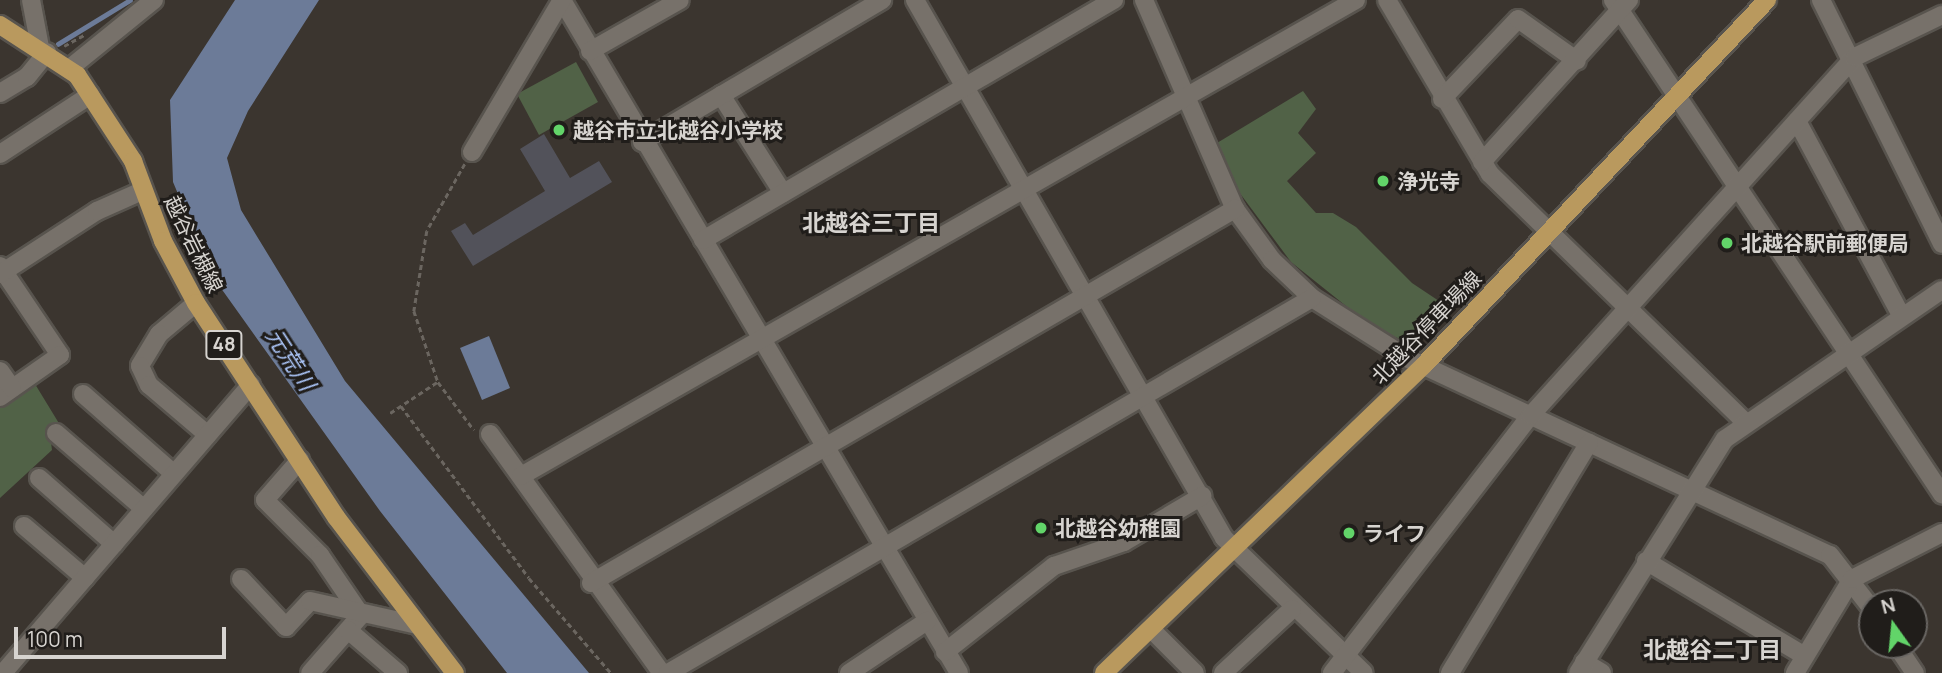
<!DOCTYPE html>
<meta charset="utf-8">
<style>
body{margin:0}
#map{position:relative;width:1942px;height:673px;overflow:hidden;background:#3b352f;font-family:Manrope,"Noto Sans JP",sans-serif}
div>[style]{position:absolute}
.green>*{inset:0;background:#516247}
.water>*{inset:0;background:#6c7b98}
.stream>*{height:4.5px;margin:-2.25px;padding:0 2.25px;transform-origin:2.25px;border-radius:2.25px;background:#6c7b98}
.building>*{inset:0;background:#52525a}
.path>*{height:2.5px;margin-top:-1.25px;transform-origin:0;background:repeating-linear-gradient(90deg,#6b6660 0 5px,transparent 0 8.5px)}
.roads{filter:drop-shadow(2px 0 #58544e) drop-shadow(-2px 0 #58544e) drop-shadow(0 2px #58544e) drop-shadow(0 -2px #58544e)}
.minor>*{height:18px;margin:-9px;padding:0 9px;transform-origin:9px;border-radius:9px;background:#77716a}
.major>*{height:18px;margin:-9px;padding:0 9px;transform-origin:9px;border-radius:9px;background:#b9995e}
.dots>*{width:19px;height:19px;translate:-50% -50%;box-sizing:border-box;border:4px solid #201d1a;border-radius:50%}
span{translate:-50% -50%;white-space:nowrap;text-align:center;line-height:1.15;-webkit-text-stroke:6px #201d1a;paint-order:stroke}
.shield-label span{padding:2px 5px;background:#201d1a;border:2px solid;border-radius:5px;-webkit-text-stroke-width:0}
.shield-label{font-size:19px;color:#d7d4d0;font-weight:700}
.poi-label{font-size:21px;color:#d7d4d0;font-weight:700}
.left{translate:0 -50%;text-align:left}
.street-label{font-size:21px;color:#d7d4d0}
.neighbourhood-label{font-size:23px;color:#d7d4d0;font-weight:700}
.water-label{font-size:23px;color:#acc6f9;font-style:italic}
.north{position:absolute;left:1858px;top:589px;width:70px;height:70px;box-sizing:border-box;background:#201d1a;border:2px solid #696663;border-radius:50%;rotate:345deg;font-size:19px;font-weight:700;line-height:28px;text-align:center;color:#d7d4d0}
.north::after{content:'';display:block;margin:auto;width:24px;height:32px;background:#62d469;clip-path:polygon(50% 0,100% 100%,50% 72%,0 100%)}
.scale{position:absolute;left:14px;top:627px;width:212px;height:32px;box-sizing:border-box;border:4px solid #d7d4d0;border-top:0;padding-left:9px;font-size:21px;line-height:24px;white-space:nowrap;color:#d7d4d0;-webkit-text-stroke:5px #201d1a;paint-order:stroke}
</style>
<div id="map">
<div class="green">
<div style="clip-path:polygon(576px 62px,598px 102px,539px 135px,517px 94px)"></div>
<div style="clip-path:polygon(1303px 91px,1316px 109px,1298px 133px,1316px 153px,1287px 181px,1316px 213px,1333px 213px,1356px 227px,1412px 283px,1451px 309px,1413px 345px,1371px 326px,1291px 262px,1236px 188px,1217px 143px)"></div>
<div style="clip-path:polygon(35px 384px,60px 425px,50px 435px,52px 450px,0 498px,0 402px)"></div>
</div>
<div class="water">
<div style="clip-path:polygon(235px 0,319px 0,248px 111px,227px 158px,241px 210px,345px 381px,589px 673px,507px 673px,380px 511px,213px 277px,173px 182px,170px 100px)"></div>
<div style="clip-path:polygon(489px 336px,510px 388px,482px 400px,460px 348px)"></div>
</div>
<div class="stream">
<div style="left:58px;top:44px;width:84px;rotate:-31.4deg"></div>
</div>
<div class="building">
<div style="clip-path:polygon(544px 134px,570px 178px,599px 161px,612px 182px,473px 266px,451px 231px,465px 223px,473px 235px,545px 191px,520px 149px)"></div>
</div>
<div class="path">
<div style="left:64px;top:46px;width:23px;rotate:-29deg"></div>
<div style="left:465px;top:164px;width:77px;rotate:119.6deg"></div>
<div style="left:427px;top:231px;width:81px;rotate:99.2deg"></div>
<div style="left:414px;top:311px;width:75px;rotate:71.3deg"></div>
<div style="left:438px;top:382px;width:60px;rotate:53.1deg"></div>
<div style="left:401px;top:406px;width:214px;rotate:53.3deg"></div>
<div style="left:529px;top:578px;width:125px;rotate:49.2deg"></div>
<div style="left:390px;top:413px;width:56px;rotate:-33.4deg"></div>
</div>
<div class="roads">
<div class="minor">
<div style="left:31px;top:0;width:48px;rotate:79.2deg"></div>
<div style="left:562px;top:0;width:781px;rotate:59.46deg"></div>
<div style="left:915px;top:0;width:620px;rotate:60.13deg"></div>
<div style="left:1224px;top:538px;width:194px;rotate:44deg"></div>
<div style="left:1144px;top:0;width:228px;rotate:66.5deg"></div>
<div style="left:1235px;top:209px;width:63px;rotate:54deg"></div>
<div style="left:1272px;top:260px;width:55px;rotate:43.5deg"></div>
<div style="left:1312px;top:298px;width:115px;rotate:32.2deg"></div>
<div style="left:1409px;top:359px;width:464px;rotate:25deg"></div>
<div style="left:1830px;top:555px;width:68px;rotate:52.1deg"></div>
<div style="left:1387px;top:0;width:202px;rotate:59.4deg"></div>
<div style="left:1490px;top:174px;width:357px;rotate:44.2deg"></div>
<div style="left:1613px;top:0;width:594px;rotate:56.34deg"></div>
<div style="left:1821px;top:0;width:272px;rotate:63.6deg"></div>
<div style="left:590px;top:51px;width:103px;rotate:-29.5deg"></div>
<div style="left:70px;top:68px;width:108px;rotate:-39deg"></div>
<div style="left:0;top:93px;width:31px;rotate:-31deg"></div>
<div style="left:27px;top:77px;width:32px;rotate:-51deg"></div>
<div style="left:721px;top:95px;width:116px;rotate:57.7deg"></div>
<div style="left:1442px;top:99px;width:110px;rotate:-46.5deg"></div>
<div style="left:1518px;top:19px;width:72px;rotate:35.4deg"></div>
<div style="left:1797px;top:121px;width:222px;rotate:61.8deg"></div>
<div style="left:642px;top:142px;width:279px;rotate:-30.6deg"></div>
<div style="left:472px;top:152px;width:177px;rotate:-59.4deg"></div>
<div style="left:0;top:154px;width:108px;rotate:-33.2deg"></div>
<div style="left:1482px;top:162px;width:219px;rotate:-47.8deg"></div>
<div style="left:703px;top:240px;width:476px;rotate:-30.3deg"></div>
<div style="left:0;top:266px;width:107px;rotate:56deg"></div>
<div style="left:60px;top:355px;width:73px;rotate:145deg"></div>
<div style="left:0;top:274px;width:116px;rotate:-33deg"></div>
<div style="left:97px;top:211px;width:51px;rotate:-24.1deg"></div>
<div style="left:196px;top:303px;width:48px;rotate:140deg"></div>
<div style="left:159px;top:334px;width:37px;rotate:121deg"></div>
<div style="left:140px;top:366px;width:21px;rotate:65deg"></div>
<div style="left:149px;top:385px;width:77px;rotate:40.3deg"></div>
<div style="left:0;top:371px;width:21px;rotate:55deg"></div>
<div style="left:83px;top:394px;width:121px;rotate:41.3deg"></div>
<div style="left:56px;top:433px;width:116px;rotate:40.8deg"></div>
<div style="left:490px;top:434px;width:294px;rotate:54.3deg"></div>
<div style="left:300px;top:460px;width:53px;rotate:131.2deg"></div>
<div style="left:265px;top:500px;width:78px;rotate:45deg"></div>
<div style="left:320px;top:555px;width:73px;rotate:55.7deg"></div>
<div style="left:361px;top:615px;width:77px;rotate:131.3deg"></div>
<div style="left:521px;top:476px;width:961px;rotate:-29.69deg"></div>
<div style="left:39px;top:478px;width:100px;rotate:41.3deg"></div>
<div style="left:24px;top:526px;width:80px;rotate:40.4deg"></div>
<div style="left:1646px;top:561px;width:185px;rotate:30.9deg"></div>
<div style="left:241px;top:579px;width:66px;rotate:46.8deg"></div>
<div style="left:286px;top:627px;width:35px;rotate:-47deg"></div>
<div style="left:310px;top:601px;width:110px;rotate:12.6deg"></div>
<div style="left:591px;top:583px;width:745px;rotate:-30.15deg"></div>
<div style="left:1151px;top:629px;width:62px;rotate:45deg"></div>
<div style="left:348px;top:630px;width:66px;rotate:40.7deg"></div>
<div style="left:1896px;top:645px;width:34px;rotate:56deg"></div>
<div style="left:945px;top:652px;width:139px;rotate:-38.3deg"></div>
<div style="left:1054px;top:566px;width:74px;rotate:-18.9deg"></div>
<div style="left:1124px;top:542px;width:91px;rotate:-30.5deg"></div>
<div style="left:1584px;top:662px;width:21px;rotate:31deg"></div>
<div style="left:3px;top:673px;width:380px;rotate:-49.3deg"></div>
<div style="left:668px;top:673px;width:745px;rotate:-30.21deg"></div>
<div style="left:849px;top:673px;width:94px;rotate:-33.7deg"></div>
<div style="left:1223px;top:673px;width:94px;rotate:-42.8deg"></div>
<div style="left:1332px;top:673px;width:326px;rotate:-52.4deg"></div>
<div style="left:1531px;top:415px;width:483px;rotate:-47.9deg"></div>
<div style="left:1855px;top:57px;width:97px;rotate:-25.8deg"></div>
<div style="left:1450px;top:673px;width:269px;rotate:-58.9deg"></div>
<div style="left:1578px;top:673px;width:276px;rotate:-57.9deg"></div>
<div style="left:1725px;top:439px;width:263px;rotate:-34.5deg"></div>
<div style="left:1795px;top:673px;width:110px;rotate:-58.8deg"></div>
<div style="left:1852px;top:579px;width:101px;rotate:-27.1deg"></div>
</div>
<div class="major">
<div style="left:0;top:25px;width:92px;rotate:33deg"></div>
<div style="left:77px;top:75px;width:103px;rotate:56.9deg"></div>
<div style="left:133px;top:161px;width:85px;rotate:69.4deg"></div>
<div style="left:163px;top:241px;width:70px;rotate:62deg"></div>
<div style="left:196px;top:303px;width:256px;rotate:56.8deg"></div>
<div style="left:336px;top:517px;width:196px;rotate:52.7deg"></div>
<div style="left:1104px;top:673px;width:444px;rotate:-43.9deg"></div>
<div style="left:1424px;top:365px;width:501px;rotate:-46.78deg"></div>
</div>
</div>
<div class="dots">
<div style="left:559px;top:130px;background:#62d469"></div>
<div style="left:1383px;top:181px;background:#62d469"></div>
<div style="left:1727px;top:243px;background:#62d469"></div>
<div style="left:1041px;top:528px;background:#62d469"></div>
<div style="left:1349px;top:533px;background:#62d469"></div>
</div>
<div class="shield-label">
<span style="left:224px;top:345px">48</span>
</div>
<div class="poi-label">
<span class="left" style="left:573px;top:130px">越谷市立北越谷小学校</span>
<span class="left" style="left:1397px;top:181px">浄光寺</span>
<span class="left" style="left:1741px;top:243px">北越谷駅前郵便局</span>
<span class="left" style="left:1055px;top:528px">北越谷幼稚園</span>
<span class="left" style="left:1363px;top:533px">ライフ</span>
</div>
<div class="street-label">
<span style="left:194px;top:244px;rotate:64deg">越谷岩槻線</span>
<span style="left:1426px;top:327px;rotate:-46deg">北越谷停車場線</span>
</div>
<div class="neighbourhood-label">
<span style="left:871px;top:222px">北越谷三丁目</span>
<span style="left:1712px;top:649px">北越谷二丁目</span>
</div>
<div class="water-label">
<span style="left:291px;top:359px;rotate:57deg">元荒川</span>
</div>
<div class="north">N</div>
<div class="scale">100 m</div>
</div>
